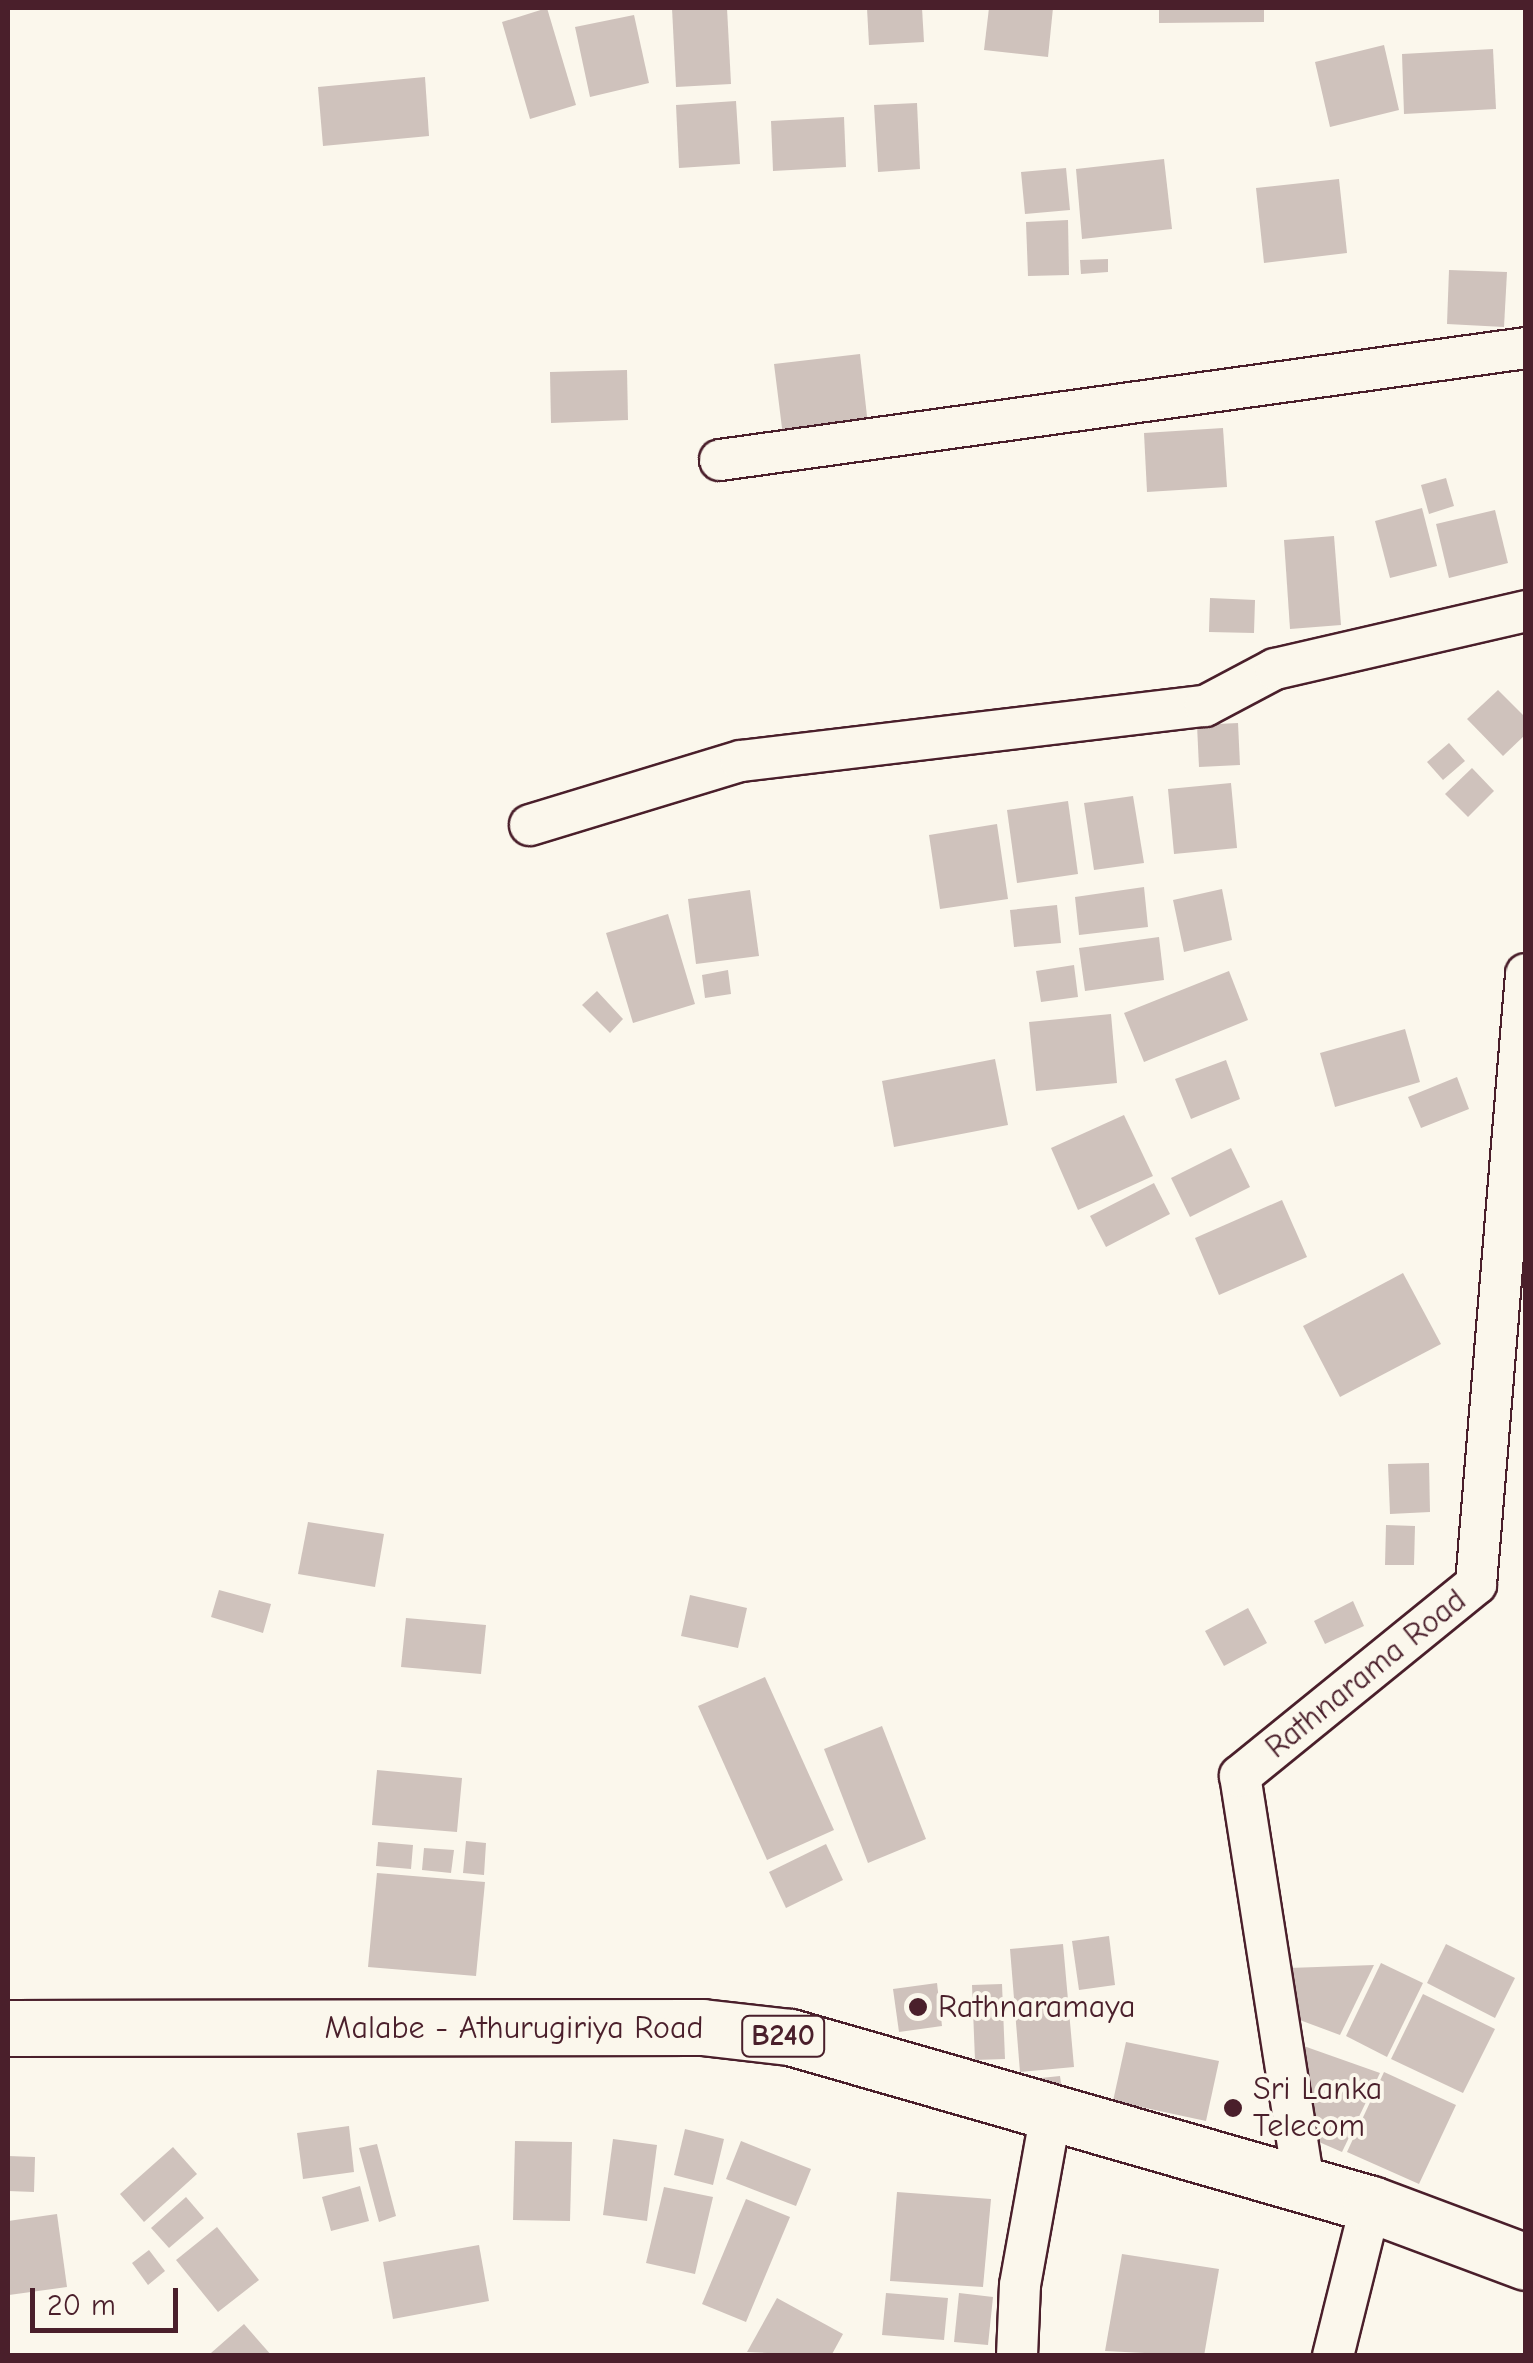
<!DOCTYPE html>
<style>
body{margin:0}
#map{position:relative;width:1533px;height:2363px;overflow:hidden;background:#fbf7ec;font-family:"Comic Neue",sans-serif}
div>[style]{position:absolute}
.building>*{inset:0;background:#cfc2bc}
.roads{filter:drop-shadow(2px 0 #4a1f2b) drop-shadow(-2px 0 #4a1f2b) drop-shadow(0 2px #4a1f2b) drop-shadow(0 -2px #4a1f2b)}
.minor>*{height:40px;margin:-20px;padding:0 20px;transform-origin:20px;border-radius:20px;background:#fbf7ec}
.primary>*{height:55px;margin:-27.5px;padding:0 27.5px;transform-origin:27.5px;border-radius:27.5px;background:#fbf7ec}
.dots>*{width:28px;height:28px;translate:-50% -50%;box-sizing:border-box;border:5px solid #fbf7ec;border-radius:50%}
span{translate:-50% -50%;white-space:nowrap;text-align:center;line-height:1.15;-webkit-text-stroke:8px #fbf7ec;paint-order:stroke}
.shield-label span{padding:2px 8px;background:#fbf7ec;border:2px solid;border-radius:8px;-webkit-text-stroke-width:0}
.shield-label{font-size:30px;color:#4a1f2b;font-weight:700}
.street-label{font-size:32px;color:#4a1f2b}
.poi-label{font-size:32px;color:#4a1f2b}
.left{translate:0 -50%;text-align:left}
.frame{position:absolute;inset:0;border:10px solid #4a1f2b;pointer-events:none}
.scale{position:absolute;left:30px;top:2288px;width:148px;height:45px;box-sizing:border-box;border:5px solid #4a1f2b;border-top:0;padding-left:12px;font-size:30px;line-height:35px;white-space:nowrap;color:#4a1f2b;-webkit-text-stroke:8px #fbf7ec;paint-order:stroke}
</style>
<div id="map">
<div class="building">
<div style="clip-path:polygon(547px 8px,576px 105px,530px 119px,502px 22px)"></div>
<div style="clip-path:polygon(672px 8px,727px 8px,731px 84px,676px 87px)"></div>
<div style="clip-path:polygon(867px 8px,922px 8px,924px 42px,869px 45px)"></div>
<div style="clip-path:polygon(989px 8px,1053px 8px,1048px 57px,984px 50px)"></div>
<div style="clip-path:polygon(1159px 8px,1264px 8px,1264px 22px,1159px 23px)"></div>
<div style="clip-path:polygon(634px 15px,649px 83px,590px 97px,575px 27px)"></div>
<div style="clip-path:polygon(1384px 45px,1399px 110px,1330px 127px,1315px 62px)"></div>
<div style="clip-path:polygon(1493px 49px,1496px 109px,1404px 114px,1402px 54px)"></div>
<div style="clip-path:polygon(425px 77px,429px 136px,323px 146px,318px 87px)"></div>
<div style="clip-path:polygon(736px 101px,740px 164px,679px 168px,676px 105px)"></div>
<div style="clip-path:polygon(917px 103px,920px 169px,878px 172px,874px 105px)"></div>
<div style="clip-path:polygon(844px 117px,846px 167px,773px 171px,771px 121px)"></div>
<div style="clip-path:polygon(1164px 159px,1172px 229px,1082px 239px,1076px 169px)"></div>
<div style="clip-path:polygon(1066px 168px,1070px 210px,1025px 214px,1021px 172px)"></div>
<div style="clip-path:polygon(1339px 179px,1347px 253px,1264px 263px,1256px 188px)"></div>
<div style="clip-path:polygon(1068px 220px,1069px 275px,1028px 276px,1026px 222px)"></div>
<div style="clip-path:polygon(1108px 259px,1108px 272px,1081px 274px,1080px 260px)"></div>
<div style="clip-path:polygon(1449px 270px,1507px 272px,1504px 327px,1447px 324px)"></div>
<div style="clip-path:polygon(860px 354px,868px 425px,783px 436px,774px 364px)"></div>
<div style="clip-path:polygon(627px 370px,628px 420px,551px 423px,550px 372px)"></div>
<div style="clip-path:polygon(1223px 428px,1227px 487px,1147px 492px,1144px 433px)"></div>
<div style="clip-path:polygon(1446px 478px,1454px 506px,1429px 514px,1421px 485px)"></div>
<div style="clip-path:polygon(1422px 508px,1437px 566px,1390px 578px,1375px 521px)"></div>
<div style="clip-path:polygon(1495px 510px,1508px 563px,1449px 578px,1436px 524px)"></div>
<div style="clip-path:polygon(1334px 536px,1341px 625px,1290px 629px,1284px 540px)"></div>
<div style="clip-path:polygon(1210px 598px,1255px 600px,1254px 633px,1209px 632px)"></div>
<div style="clip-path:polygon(1498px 690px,1526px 718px,1526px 734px,1503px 756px,1467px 719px)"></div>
<div style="clip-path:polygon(1238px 723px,1240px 765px,1199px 767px,1197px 725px)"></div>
<div style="clip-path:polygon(1449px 743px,1465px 761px,1443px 780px,1427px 762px)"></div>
<div style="clip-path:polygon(1472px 768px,1494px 791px,1468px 817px,1445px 794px)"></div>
<div style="clip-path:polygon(1231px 783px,1237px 848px,1174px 854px,1168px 789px)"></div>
<div style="clip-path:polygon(1133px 796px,1144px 863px,1094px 870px,1084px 803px)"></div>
<div style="clip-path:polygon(1068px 801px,1078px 874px,1017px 883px,1007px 810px)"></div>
<div style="clip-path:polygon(997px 824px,1008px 899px,940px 909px,929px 835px)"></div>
<div style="clip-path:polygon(1144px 887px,1148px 927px,1079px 935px,1075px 897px)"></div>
<div style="clip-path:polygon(1222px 889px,1232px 940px,1184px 952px,1173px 900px)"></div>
<div style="clip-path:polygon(750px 890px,759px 956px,696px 964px,688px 899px)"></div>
<div style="clip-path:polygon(1057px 905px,1061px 943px,1014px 947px,1010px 910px)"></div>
<div style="clip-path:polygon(668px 914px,695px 1004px,633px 1023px,606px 933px)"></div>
<div style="clip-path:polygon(1159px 937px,1164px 980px,1085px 991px,1079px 948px)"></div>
<div style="clip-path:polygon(1074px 965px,1078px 997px,1041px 1002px,1036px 971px)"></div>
<div style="clip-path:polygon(728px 970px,731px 994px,705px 998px,702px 975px)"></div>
<div style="clip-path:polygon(1229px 971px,1248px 1020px,1144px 1062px,1124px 1013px)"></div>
<div style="clip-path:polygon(597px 991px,623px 1019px,610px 1033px,582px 1005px)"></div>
<div style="clip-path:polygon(1111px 1014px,1117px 1083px,1036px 1091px,1029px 1022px)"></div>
<div style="clip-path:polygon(1405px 1029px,1420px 1082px,1335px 1107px,1320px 1053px)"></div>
<div style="clip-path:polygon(995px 1059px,1008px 1125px,894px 1147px,882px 1081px)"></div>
<div style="clip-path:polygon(1226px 1060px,1240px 1099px,1191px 1119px,1175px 1079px)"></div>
<div style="clip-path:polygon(1457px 1077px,1469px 1109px,1421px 1128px,1408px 1097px)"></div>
<div style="clip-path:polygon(1124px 1115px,1153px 1176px,1078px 1210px,1051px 1148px)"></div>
<div style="clip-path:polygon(1231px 1148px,1250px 1187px,1190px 1217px,1171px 1178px)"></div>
<div style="clip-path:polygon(1154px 1183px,1170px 1214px,1106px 1247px,1090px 1216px)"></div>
<div style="clip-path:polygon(1282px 1200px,1307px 1257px,1219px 1295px,1195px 1238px)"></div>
<div style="clip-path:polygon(1403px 1273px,1441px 1344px,1340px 1397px,1303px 1326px)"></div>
<div style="clip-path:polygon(1429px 1463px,1430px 1512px,1390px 1514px,1388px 1464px)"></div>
<div style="clip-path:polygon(308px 1522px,384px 1534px,375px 1587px,298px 1574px)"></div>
<div style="clip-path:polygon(1386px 1525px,1415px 1526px,1414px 1565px,1385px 1565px)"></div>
<div style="clip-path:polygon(219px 1590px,271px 1604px,263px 1633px,211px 1617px)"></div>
<div style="clip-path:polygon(690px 1595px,747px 1608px,738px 1648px,681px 1636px)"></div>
<div style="clip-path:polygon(1353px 1601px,1364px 1626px,1325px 1644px,1314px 1621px)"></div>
<div style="clip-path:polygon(1248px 1608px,1267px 1643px,1224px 1666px,1205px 1631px)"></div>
<div style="clip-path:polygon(406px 1618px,486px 1625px,481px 1674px,401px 1667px)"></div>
<div style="clip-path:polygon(765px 1677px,834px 1830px,767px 1860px,698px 1706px)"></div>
<div style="clip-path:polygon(882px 1726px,926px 1839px,868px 1863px,824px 1749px)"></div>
<div style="clip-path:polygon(377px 1770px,462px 1778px,457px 1832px,372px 1825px)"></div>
<div style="clip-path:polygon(466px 1841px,486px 1843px,484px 1875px,463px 1873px)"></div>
<div style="clip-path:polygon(378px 1842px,413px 1845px,411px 1869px,376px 1866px)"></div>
<div style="clip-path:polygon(826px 1844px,843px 1880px,786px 1908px,769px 1872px)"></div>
<div style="clip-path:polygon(424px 1848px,454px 1850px,451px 1873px,422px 1870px)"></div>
<div style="clip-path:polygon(377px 1873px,485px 1882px,476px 1976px,368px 1967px)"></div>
<div style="clip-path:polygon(1109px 1936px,1115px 1985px,1079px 1990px,1072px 1941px)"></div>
<div style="clip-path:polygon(1063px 1944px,1074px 2067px,1020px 2072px,1010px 1949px)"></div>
<div style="clip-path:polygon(1446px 1944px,1515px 1978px,1495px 2018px,1427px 1983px)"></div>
<div style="clip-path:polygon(1381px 1963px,1423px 1983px,1387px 2057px,1346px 2036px)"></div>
<div style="clip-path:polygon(1374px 1965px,1340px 2035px,1297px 2019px,1289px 1968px)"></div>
<div style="clip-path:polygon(937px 1983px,942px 2026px,899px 2032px,893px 1989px)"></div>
<div style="clip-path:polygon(1002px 1984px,1005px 2059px,975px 2060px,972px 1985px)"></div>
<div style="clip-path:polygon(1423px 1994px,1495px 2029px,1463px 2093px,1391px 2059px)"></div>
<div style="clip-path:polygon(1126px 2042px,1219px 2061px,1206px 2121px,1113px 2101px)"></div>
<div style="clip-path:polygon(1298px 2044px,1380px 2073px,1342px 2152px,1319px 2142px)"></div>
<div style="clip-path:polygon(1384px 2072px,1456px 2105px,1419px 2184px,1347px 2152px)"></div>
<div style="clip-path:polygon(1060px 2076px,1062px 2090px,1022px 2080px)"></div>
<div style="clip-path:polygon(349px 2126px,354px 2172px,303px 2179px,297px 2133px)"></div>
<div style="clip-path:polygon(685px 2129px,724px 2139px,713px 2185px,674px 2175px)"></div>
<div style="clip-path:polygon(613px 2139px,657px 2145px,647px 2221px,603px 2215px)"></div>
<div style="clip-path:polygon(515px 2141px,572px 2142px,570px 2221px,513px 2220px)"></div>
<div style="clip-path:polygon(741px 2141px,811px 2169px,796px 2206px,726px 2179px)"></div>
<div style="clip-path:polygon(377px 2144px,396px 2216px,379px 2222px,359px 2148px)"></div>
<div style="clip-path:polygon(173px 2147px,197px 2174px,144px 2222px,120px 2194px)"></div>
<div style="clip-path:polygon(8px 2156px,35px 2157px,34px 2192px,8px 2191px)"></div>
<div style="clip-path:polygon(360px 2186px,369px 2221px,331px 2231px,322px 2197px)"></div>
<div style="clip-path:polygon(664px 2187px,713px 2197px,695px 2274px,646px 2263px)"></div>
<div style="clip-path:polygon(897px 2192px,991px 2199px,983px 2287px,890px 2281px)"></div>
<div style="clip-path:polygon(186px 2197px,204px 2218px,169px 2248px,151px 2228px)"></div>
<div style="clip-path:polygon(746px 2199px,790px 2217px,746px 2322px,702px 2304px)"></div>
<div style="clip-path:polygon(57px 2214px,67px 2287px,9px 2295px,8px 2221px)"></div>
<div style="clip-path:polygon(217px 2227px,259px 2280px,218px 2312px,176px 2260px)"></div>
<div style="clip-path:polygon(479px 2245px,489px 2301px,393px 2319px,383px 2262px)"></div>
<div style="clip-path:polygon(149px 2250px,165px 2271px,148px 2285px,132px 2263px)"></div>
<div style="clip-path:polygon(1122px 2254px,1219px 2269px,1204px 2356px,1105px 2351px)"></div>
<div style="clip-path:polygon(886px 2293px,948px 2298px,944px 2340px,882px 2335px)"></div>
<div style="clip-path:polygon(959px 2293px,993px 2297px,988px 2345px,954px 2342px)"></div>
<div style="clip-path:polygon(777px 2298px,843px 2334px,831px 2356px,747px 2352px)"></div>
<div style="clip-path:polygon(244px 2324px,272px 2356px,213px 2356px,211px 2353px)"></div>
</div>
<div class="roads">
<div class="minor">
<div style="left:720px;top:460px;width:814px;rotate:-7.91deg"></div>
<div style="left:530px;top:825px;width:220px;rotate:-16.9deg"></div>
<div style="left:741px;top:761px;width:467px;rotate:-6.8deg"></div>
<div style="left:1205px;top:706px;width:79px;rotate:-27.9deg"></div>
<div style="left:1275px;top:669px;width:258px;rotate:-13deg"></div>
<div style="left:1304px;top:2184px;width:413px;rotate:-98.9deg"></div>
<div style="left:1240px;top:1776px;width:304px;rotate:-39.1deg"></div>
<div style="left:1476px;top:1584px;width:612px;rotate:-85.31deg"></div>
<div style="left:1017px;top:2356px;width:71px;rotate:-87.6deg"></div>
<div style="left:1020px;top:2285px;width:175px;rotate:-79.8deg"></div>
<div style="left:1333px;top:2356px;width:157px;rotate:-76deg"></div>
</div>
<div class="primary">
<div style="left:8px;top:2028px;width:694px;rotate:-0.08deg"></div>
<div style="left:702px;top:2027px;width:89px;rotate:6.5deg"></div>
<div style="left:790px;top:2037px;width:605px;rotate:16.04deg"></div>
<div style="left:1371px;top:2204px;width:165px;rotate:20.5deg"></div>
</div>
</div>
<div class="dots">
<div style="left:918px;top:2007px;background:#4a1f2b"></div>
<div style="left:1233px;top:2108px;background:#4a1f2b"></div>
</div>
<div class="shield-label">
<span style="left:783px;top:2036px">B240</span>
</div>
<div class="street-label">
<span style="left:1366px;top:1674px;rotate:-39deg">Rathnarama Road</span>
<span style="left:514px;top:2028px">Malabe - Athurugiriya Road</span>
</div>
<div class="poi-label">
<span class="left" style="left:938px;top:2007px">Rathnaramaya</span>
<span class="left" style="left:1253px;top:2108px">Sri Lanka<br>Telecom</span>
</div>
<div class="frame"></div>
<div class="scale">20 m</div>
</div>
